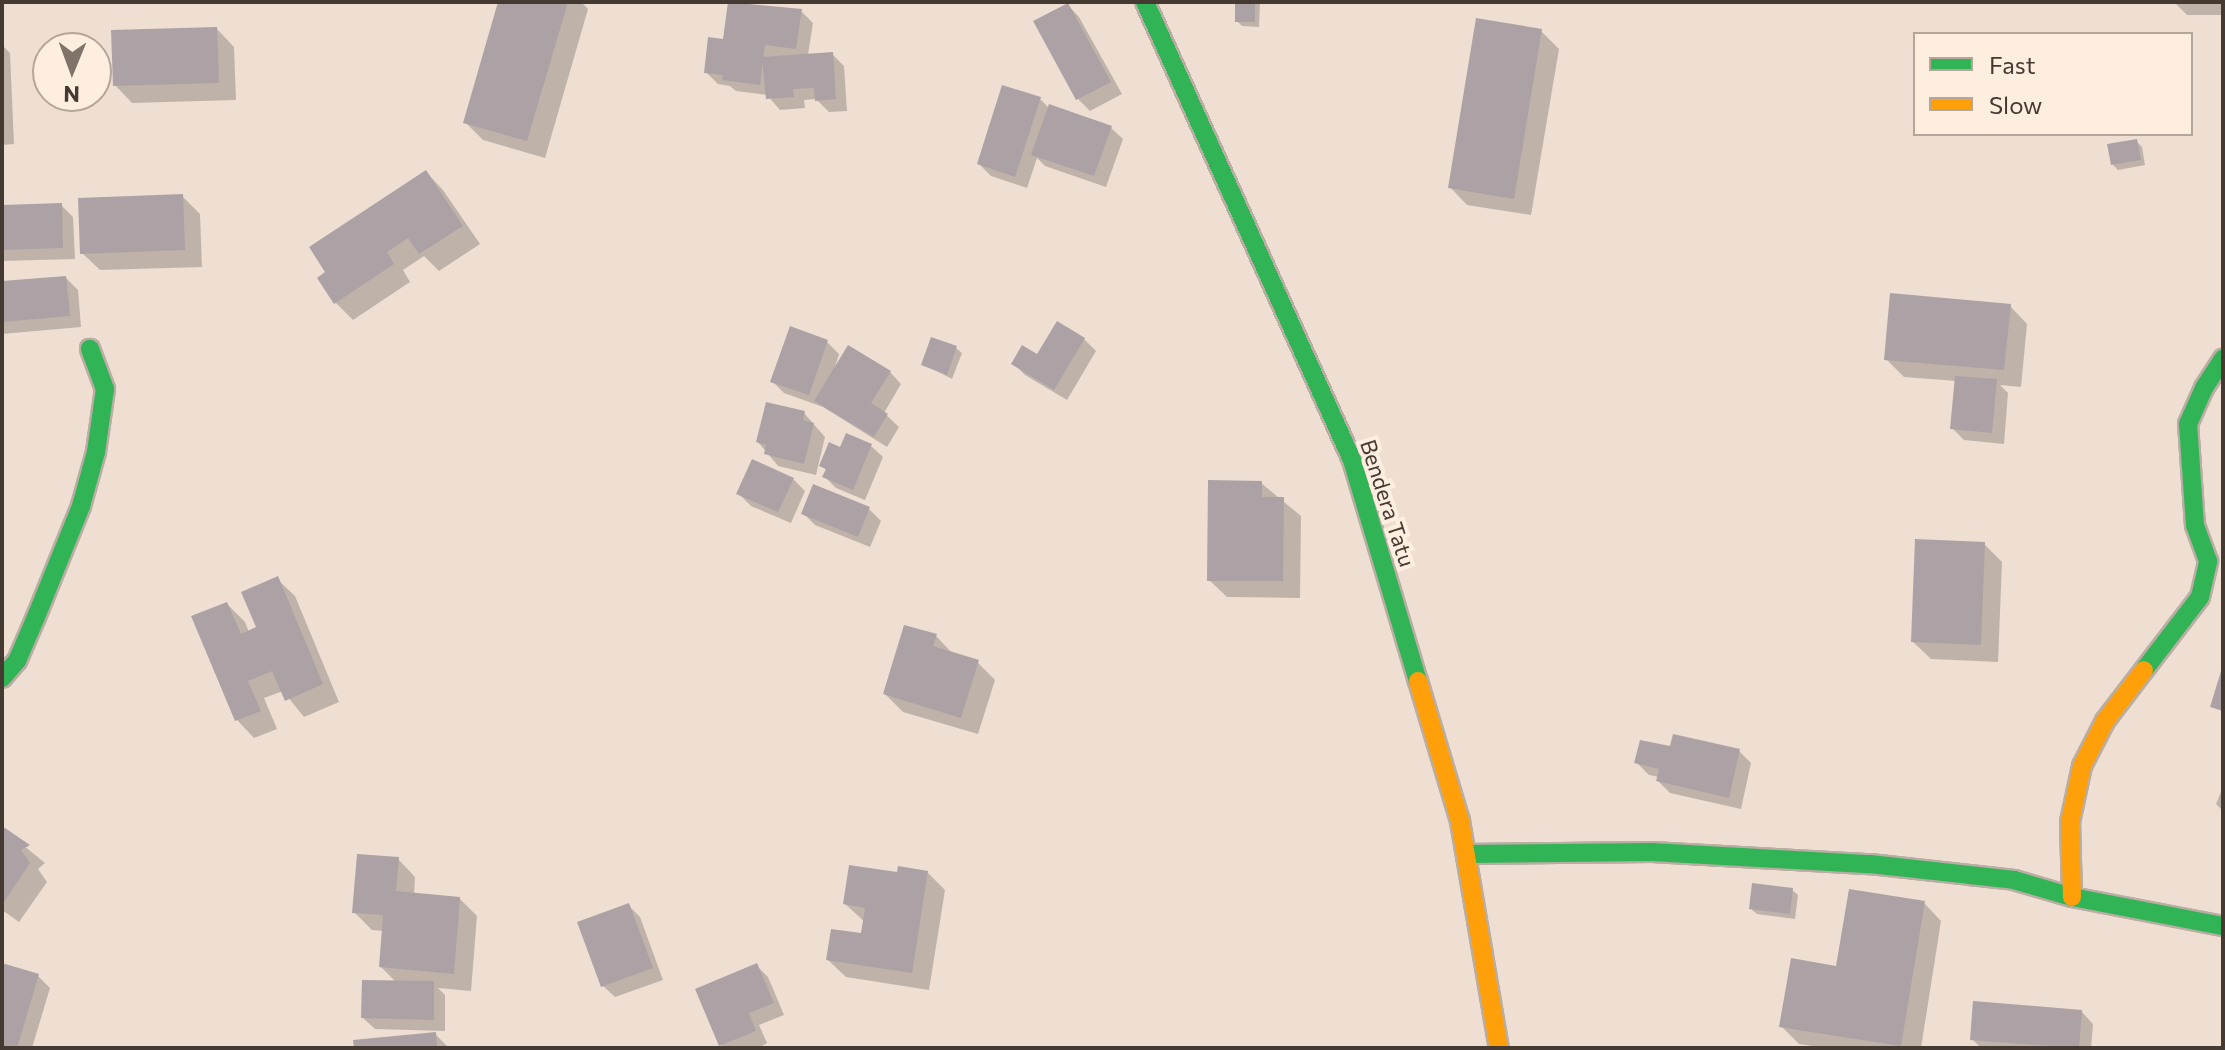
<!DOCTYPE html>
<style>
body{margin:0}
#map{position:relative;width:2225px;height:1050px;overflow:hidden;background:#efdfd3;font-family:Commissioner,sans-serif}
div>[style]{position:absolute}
.shadow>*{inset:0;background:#0003}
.building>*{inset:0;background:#aca2a5}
.roads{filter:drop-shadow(2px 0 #b9ada4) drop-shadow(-2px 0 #b9ada4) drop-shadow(0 2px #b9ada4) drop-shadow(0 -2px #b9ada4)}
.fast>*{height:18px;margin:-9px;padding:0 9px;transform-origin:9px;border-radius:9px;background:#30b455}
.slow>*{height:18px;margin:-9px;padding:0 9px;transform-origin:9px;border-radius:9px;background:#ff9f0a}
span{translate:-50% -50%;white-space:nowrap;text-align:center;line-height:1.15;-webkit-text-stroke:8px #feeee0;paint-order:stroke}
.street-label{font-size:22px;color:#453a32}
.frame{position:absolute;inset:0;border:4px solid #453a32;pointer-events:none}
.legend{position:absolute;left:1913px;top:32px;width:280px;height:104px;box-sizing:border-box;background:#feeee0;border:2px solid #b4a69a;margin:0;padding:10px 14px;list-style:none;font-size:24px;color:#453a32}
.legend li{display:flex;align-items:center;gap:16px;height:40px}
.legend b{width:40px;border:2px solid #b4a69a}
.north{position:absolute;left:32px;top:32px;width:80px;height:80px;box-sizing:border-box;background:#feeee0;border:2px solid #b4a69a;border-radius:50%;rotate:181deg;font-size:22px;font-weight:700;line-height:32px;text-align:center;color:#453a32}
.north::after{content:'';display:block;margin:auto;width:28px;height:36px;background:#80746a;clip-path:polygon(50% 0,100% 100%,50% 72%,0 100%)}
</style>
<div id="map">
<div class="shadow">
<div style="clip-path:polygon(500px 2px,581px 2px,588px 9px,545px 158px,483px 140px,465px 122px)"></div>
<div style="clip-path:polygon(730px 2px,801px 11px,813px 23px,808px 55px,832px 54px,844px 66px,847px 111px,829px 112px,816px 99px,804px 100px,805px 108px,780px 110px,767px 95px,736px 91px,730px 86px,718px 84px,706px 72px,724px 42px)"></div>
<div style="clip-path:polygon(1237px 2px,1260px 2px,1259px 27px,1242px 26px,1237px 21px)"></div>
<div style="clip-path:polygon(2174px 2px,2223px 2px,2223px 15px,2187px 15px)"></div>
<div style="clip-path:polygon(1068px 5px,1079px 17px,1122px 94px,1090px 111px,1078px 99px,1036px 22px)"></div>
<div style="clip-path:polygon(217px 29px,234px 47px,236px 100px,132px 103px,115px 85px)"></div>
<div style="clip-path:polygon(1541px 31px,1559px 49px,1531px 215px,1467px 205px,1450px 187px)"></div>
<div style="clip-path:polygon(2px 45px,10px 53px,14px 144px,2px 145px)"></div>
<div style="clip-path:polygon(1040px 99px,1050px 109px,1111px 128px,1123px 139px,1106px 187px,1045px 166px,1037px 158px,1027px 188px,991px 176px,979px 164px)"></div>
<div style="clip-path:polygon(2136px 141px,2142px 147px,2145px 165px,2118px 170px,2113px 165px)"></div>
<div style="clip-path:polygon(426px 172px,443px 190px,480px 244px,439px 271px,424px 256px,403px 270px,410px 282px,353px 320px,335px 302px)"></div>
<div style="clip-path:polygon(182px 196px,200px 214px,202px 267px,100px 270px,82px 253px)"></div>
<div style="clip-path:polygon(61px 205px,73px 217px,75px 259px,2px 261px,2px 207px)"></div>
<div style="clip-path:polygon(66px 278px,78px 290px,81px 327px,2px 334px,2px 283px)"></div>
<div style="clip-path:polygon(2010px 306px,2027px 324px,2021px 387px,2000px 385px,2008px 393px,2004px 444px,1964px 440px,1952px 428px,1956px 381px,1904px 377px,1886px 359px)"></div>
<div style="clip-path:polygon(1084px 339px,1096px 351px,1067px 400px,1025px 375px,1013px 363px)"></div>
<div style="clip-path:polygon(827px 342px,839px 354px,835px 367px,890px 372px,901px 384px,884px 413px,899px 427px,887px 447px,823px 407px,784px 393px,772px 381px)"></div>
<div style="clip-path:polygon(956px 348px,962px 353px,952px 379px,923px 364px)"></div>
<div style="clip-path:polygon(804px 413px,825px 437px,816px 475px,778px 466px,758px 442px)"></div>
<div style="clip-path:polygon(871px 446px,883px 457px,865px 500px,836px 488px,824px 476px,827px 471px,822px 466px,841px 450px)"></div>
<div style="clip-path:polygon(793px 479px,805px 491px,791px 523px,751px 506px,739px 494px)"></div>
<div style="clip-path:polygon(1261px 483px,1301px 516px,1300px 598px,1227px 597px,1209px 580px)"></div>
<div style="clip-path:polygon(869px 509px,881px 521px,870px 547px,815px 525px,803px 513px)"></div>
<div style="clip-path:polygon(1984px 544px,2002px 562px,1998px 662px,1931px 659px,1913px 642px)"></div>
<div style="clip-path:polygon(277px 579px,295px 596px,339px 702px,304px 717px,283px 691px,264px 698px,277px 729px,254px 738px,237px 720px,227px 604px,245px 622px,249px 632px,259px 628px)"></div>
<div style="clip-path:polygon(936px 636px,954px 655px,977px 662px,995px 680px,978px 734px,903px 712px,885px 694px)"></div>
<div style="clip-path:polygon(1671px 749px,1739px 751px,1751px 763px,1741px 809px,1670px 793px,1658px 781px,1659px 777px,1649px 775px,1637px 763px)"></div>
<div style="clip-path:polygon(2223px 787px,2223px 811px,2216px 804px)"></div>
<div style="clip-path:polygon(2px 828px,45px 863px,38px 869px,47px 882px,19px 922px,2px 910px)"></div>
<div style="clip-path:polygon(398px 859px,415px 877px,414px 895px,459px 898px,477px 916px,471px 991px,438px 988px,445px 995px,445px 1031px,375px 1029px,363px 1018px,397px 983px,381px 967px,384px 931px,372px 930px,354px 912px)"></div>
<div style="clip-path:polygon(927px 872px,945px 890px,929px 990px,846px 977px,828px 960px,863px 935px,865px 922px,845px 904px,899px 875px)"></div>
<div style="clip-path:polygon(1792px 890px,1798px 895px,1795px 919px,1757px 914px,1751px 909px)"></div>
<div style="clip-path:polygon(1924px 903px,1941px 921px,1921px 1048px,1826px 1048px,1799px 1044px,1781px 1026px)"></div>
<div style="clip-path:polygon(628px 905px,640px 917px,663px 980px,615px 997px,603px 986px)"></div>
<div style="clip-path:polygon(756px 965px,768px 977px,784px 1015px,759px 1025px,767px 1043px,758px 1048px,724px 1048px,721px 1045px)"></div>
<div style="clip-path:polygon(2px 966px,38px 976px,50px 988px,32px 1048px,2px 1048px)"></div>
<div style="clip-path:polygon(2082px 1012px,2093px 1024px,2091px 1048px,1981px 1048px,1972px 1039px)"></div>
<div style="clip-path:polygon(435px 1034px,449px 1048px,356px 1048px)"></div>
</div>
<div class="building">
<div style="clip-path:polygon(498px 2px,568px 2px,527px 141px,463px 123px)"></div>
<div style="clip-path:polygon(728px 2px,802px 9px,796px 49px,765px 45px,760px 85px,722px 80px,723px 75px,704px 73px,708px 37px,723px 39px)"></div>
<div style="clip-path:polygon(1235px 2px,1255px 2px,1255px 22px,1235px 22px)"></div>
<div style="clip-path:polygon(1068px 3px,1111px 82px,1076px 100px,1033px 21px)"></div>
<div style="clip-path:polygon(1476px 18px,1542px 29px,1514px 199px,1448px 188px)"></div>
<div style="clip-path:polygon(217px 27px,219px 83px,113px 86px,111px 30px)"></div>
<div style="clip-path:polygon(833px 52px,836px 99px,815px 101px,814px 88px,793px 89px,794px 97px,766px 99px,762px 57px)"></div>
<div style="clip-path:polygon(1002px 85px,1041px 97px,1015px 177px,977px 164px)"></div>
<div style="clip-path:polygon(1049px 104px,1112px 126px,1094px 176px,1031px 155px)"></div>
<div style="clip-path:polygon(2137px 139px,2141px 160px,2111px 165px,2107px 144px)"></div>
<div style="clip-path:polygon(426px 170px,463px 226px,419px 254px,408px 238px,387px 252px,394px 264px,334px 304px,317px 278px,325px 272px,309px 247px)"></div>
<div style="clip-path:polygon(183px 194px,185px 250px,80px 254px,78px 198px)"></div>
<div style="clip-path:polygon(62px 203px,63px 248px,2px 250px,2px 205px)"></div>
<div style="clip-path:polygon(66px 276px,70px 316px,2px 322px,2px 281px)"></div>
<div style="clip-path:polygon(1890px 293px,2011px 304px,2004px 370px,1884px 360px)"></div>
<div style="clip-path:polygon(1057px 321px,1085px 338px,1054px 390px,1011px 364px,1022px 345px,1037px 354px)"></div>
<div style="clip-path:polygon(790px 326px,828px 340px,809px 395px,770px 382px)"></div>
<div style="clip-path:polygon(931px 337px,957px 346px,947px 375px,921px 365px)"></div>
<div style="clip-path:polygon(848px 345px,891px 371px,871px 403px,888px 414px,874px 437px,814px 401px)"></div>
<div style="clip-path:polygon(1955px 376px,1997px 379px,1992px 433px,1950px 429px)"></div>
<div style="clip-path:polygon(766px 402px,805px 411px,803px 420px,814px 423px,804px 464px,764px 454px,766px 445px,756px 442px)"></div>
<div style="clip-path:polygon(846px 433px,872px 444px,853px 490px,822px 477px,826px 469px,819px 466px,829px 442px,840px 447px)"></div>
<div style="clip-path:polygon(752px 459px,794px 478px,778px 512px,736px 494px)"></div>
<div style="clip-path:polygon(1208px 480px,1262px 481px,1262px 497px,1284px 497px,1283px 581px,1207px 581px)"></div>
<div style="clip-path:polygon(813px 484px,870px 507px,858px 537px,801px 514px)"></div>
<div style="clip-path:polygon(1915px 539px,1985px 542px,1981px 645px,1911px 642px)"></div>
<div style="clip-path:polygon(278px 576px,323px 684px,285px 701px,272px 671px,248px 681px,261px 711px,235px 721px,191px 616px,227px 602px,241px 634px,256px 627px,241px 592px)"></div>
<div style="clip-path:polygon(904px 625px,937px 634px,933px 646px,979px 660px,961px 718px,883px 694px)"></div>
<div style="clip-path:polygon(2222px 668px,2223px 668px,2223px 711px,2210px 707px)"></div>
<div style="clip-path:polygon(1673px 734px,1740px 749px,1729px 798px,1656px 781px,1659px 769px,1634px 763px,1640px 740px,1670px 746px)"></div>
<div style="clip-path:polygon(2px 826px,30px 845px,21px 850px,30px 863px,2px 905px)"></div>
<div style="clip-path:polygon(357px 854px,399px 857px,396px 891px,460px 897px,454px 974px,379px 967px,383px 915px,352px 913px)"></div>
<div style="clip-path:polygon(849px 865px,897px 872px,898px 866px,928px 871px,912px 973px,826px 960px,831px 929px,861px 933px,865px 908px,843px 904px)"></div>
<div style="clip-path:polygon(1752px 883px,1793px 888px,1790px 914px,1749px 909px)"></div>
<div style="clip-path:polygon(1849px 889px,1925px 901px,1901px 1046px,1779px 1027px,1791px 958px,1836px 966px)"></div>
<div style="clip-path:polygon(629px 903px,653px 968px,601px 987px,577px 922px)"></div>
<div style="clip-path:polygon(2px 963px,39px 974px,17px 1048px,2px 1048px)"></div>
<div style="clip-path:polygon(757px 963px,774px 1003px,749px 1013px,756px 1031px,719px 1046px,695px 989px)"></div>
<div style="clip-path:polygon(362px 980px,434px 981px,434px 1020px,361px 1018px)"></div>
<div style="clip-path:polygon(1973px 1001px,2082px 1010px,2079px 1048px,1970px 1040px)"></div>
<div style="clip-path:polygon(436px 1032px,437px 1048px,354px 1048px,353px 1040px)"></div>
</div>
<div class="roads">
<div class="fast">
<div style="left:1145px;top:2px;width:503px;rotate:65.68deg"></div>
<div style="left:1352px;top:460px;width:231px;rotate:73.4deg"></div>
<div style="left:2144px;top:670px;width:92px;rotate:-52.5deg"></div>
<div style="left:2200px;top:597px;width:37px;rotate:-77deg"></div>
<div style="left:2208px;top:561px;width:37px;rotate:-110deg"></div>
<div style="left:2195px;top:526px;width:102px;rotate:-93.9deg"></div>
<div style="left:2188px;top:424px;width:39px;rotate:-66deg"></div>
<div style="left:2204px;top:388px;width:35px;rotate:-57deg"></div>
<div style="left:2px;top:678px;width:23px;rotate:-49deg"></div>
<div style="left:17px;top:661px;width:48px;rotate:-66.6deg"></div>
<div style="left:36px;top:617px;width:120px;rotate:-67.9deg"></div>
<div style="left:81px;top:506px;width:56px;rotate:-74.5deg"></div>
<div style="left:96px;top:452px;width:64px;rotate:-81.9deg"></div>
<div style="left:105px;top:389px;width:43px;rotate:-110.6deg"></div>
<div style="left:1466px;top:854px;width:186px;rotate:-0.6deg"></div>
<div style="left:1652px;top:852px;width:218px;rotate:3.2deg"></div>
<div style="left:1870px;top:864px;width:145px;rotate:6.3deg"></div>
<div style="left:2014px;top:880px;width:60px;rotate:16.3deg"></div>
<div style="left:2072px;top:897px;width:154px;rotate:10.9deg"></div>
</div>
<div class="slow">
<div style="left:1418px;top:681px;width:146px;rotate:73.3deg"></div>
<div style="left:1460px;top:821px;width:230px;rotate:80.3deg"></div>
<div style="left:2072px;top:897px;width:75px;rotate:-91.5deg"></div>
<div style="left:2070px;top:822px;width:57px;rotate:-77.9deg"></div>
<div style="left:2082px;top:766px;width:51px;rotate:-62.9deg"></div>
<div style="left:2105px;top:721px;width:64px;rotate:-52.6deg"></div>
</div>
</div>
<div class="street-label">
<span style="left:1388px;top:503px;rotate:72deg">Bendera Tatu</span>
</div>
<div class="frame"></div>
<ul class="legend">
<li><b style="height:10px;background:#30b455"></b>Fast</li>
<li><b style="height:10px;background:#ff9f0a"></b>Slow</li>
</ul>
<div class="north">N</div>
</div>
